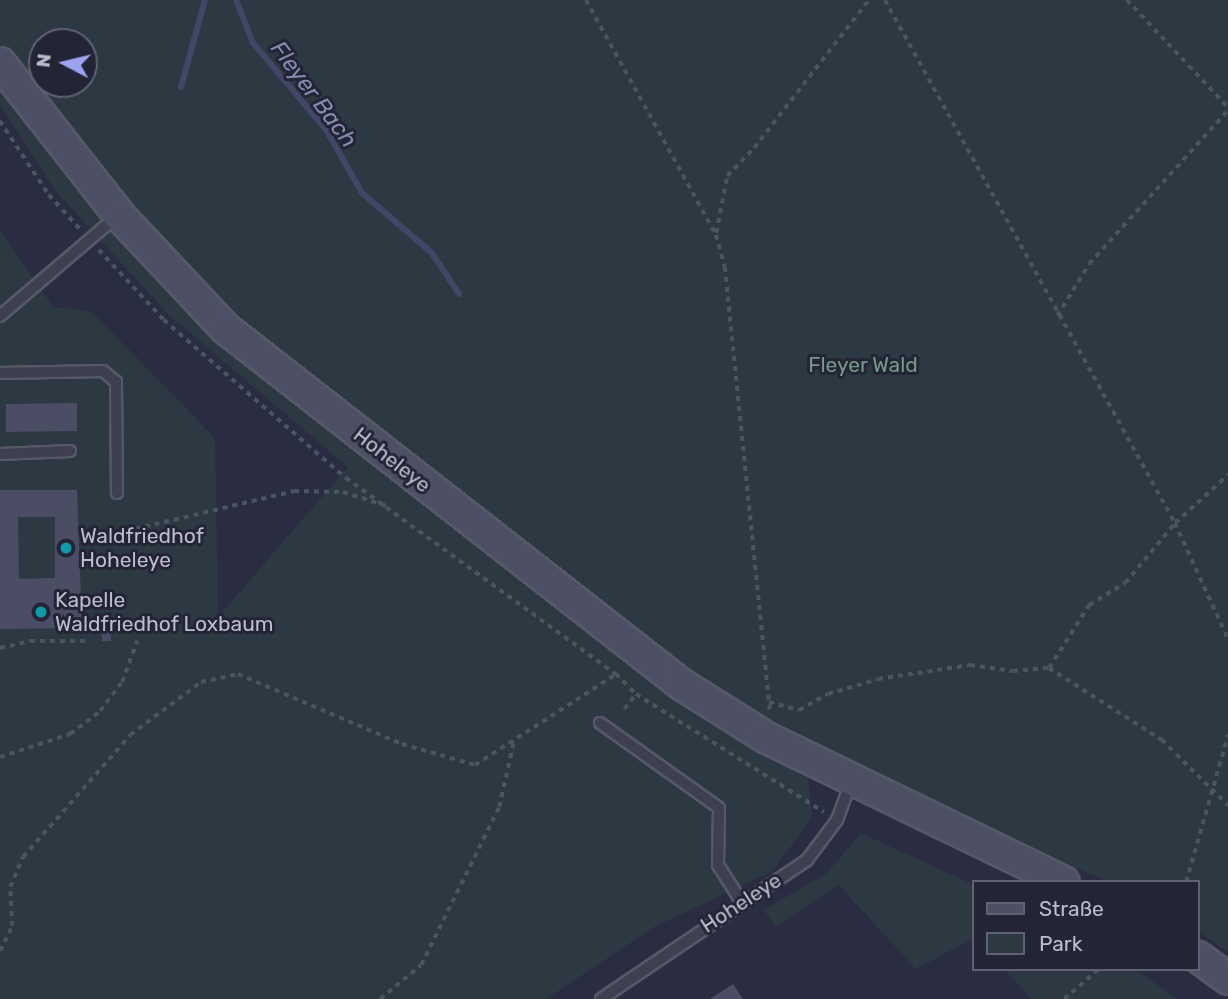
<!DOCTYPE html>
<meta charset="utf-8">
<style>
body{margin:0}
#map{position:relative;width:1228px;height:999px;overflow:hidden;background:#2a2d41;font-family:Rubik,sans-serif}
div>[style]{position:absolute}
.green>*{inset:0;background:#2c3942}
.stream>*{height:6px;margin:-3px;padding:0 3px;transform-origin:3px;border-radius:3px;background:#424768}
.building>*{inset:0;background:#4a4d63}
.path>*{height:3.5px;margin-top:-1.75px;transform-origin:0;background:repeating-linear-gradient(90deg,#4a565f 0 5px,transparent 0 10px)}
.roads{filter:drop-shadow(2px 0 #565868) drop-shadow(-2px 0 #565868) drop-shadow(0 2px #565868) drop-shadow(0 -2px #565868)}
.lane>*{height:10px;margin:-5px;padding:0 5px;transform-origin:5px;border-radius:5px;background:#3e4051}
.secondary>*{height:30px;margin:-15px;padding:0 15px;transform-origin:15px;border-radius:15px;background:#4d4f64}
.dots>*{width:19px;height:19px;translate:-50% -50%;box-sizing:border-box;border:4px solid #232537;border-radius:50%}
span{translate:-50% -50%;white-space:nowrap;text-align:center;line-height:1.15;-webkit-text-stroke:6px #232537;paint-order:stroke}
.park-label{font-size:21px;color:#759988}
.street-label{font-size:21px;color:#bbbdcb}
.poi-label{font-size:21px;color:#bbbdcb}
.left{translate:0 -50%;text-align:left}
.water-label{font-size:23px;color:#868caf;font-style:italic}
.legend{position:absolute;left:972px;top:880px;width:228px;height:91px;box-sizing:border-box;background:#232537;border:2px solid #606272;margin:0;padding:9px 12px;list-style:none;font-size:21px;color:#bbbdcb}
.legend li{display:flex;align-items:center;gap:14px;height:35px}
.legend b{width:35px;border:2px solid #606272}
.north{position:absolute;left:28px;top:28px;width:70px;height:70px;box-sizing:border-box;background:#232537;border:2px solid #606272;border-radius:50%;rotate:277deg;font-size:19px;font-weight:700;line-height:28px;text-align:center;color:#bbbdcb}
.north::after{content:'';display:block;margin:auto;width:24px;height:32px;background:#9da4ef;clip-path:polygon(50% 0,100% 100%,50% 72%,0 100%)}
</style>
<div id="map">
<div class="green">
<div style="clip-path:polygon(evenodd,0 0,1228px 0,1228px 952px,1198px 931px,1198px 882px,1109px 882px,883px 785px,770px 718px,758px 750px,808px 778px,812px 817px,773px 871px,654px 927px,546px 999px,0 999px,0 230px,53px 307px,91px 311px,215px 438px,218px 617px,348px 467px,168px 314px,54px 189px,0 104px,0 0,42px 42px,84px 42px,84px 84px,42px 84px,42px 42px)"></div>
<div style="clip-path:polygon(861px 833px,974px 885px,974px 938px,916px 969px,839px 885px,776px 927px,764px 910px,827px 873px)"></div>
<div style="clip-path:polygon(1004px 969px,1134px 969px,1178px 999px,1031px 999px)"></div>
</div>
<div class="stream">
<div style="left:236px;top:0;width:46px;rotate:68.4deg"></div>
<div style="left:253px;top:43px;width:115px;rotate:49.9deg"></div>
<div style="left:327px;top:131px;width:71px;rotate:60.6deg"></div>
<div style="left:362px;top:193px;width:92px;rotate:40.6deg"></div>
<div style="left:432px;top:253px;width:49px;rotate:56.6deg"></div>
<div style="left:181px;top:87px;width:90px;rotate:-74.6deg"></div>
</div>
<div class="building">
<div style="clip-path:polygon(77px 403px,77px 431px,6px 432px,6px 404px)"></div>
<div style="clip-path:polygon(evenodd,0 490px,77px 490px,82px 628px,0 629px,0 490px,18px 517px,55px 517px,55px 578px,19px 579px,18px 517px)"></div>
<div style="clip-path:polygon(102px 632px,111px 632px,111px 641px,102px 641px)"></div>
<div style="clip-path:polygon(733px 984px,743px 999px,710px 999px)"></div>
</div>
<div class="path">
<div style="left:586px;top:0;width:269px;rotate:61deg"></div>
<div style="left:716px;top:235px;width:33px;rotate:74deg"></div>
<div style="left:725px;top:267px;width:445px;rotate:84.2deg"></div>
<div style="left:885px;top:0;width:598px;rotate:60.99deg"></div>
<div style="left:1175px;top:523px;width:128px;rotate:65.4deg"></div>
<div style="left:1127px;top:0;width:147px;rotate:46.7deg"></div>
<div style="left:0;top:121px;width:89px;rotate:56.5deg"></div>
<div style="left:49px;top:195px;width:46px;rotate:47.6deg"></div>
<div style="left:716px;top:233px;width:58px;rotate:-79.1deg"></div>
<div style="left:727px;top:176px;width:39px;rotate:-46deg"></div>
<div style="left:754px;top:148px;width:187px;rotate:-52.2deg"></div>
<div style="left:99px;top:250px;width:96px;rotate:47.1deg"></div>
<div style="left:164px;top:320px;width:241px;rotate:41deg"></div>
<div style="left:346px;top:478px;width:334px;rotate:36deg"></div>
<div style="left:616px;top:674px;width:28px;rotate:45deg"></div>
<div style="left:636px;top:694px;width:222px;rotate:32.1deg"></div>
<div style="left:1057px;top:316px;width:61px;rotate:-58.4deg"></div>
<div style="left:1089px;top:264px;width:207px;rotate:-47.9deg"></div>
<div style="left:135px;top:529px;width:163px;rotate:-13.4deg"></div>
<div style="left:294px;top:491px;width:49px;rotate:1.2deg"></div>
<div style="left:343px;top:492px;width:46px;rotate:17.7deg"></div>
<div style="left:0;top:648px;width:31px;rotate:-13deg"></div>
<div style="left:30px;top:641px;width:58px"></div>
<div style="left:1049px;top:668px;width:134px;rotate:32.5deg"></div>
<div style="left:1162px;top:740px;width:93px;rotate:44.6deg"></div>
<div style="left:769px;top:702px;width:31px;rotate:15deg"></div>
<div style="left:799px;top:710px;width:33px;rotate:-29deg"></div>
<div style="left:828px;top:694px;width:52px;rotate:-16.7deg"></div>
<div style="left:878px;top:679px;width:93px;rotate:-8.7deg"></div>
<div style="left:970px;top:665px;width:43px;rotate:7.9deg"></div>
<div style="left:1013px;top:671px;width:36px;rotate:-5deg"></div>
<div style="left:1049px;top:668px;width:75px;rotate:-57.6deg"></div>
<div style="left:1089px;top:605px;width:42px;rotate:-31.4deg"></div>
<div style="left:1125px;top:583px;width:78px;rotate:-50.2deg"></div>
<div style="left:1175px;top:523px;width:72px;rotate:-42.2deg"></div>
<div style="left:624px;top:709px;width:19px;rotate:-51deg"></div>
<div style="left:0;top:757px;width:74px;rotate:-18.2deg"></div>
<div style="left:70px;top:734px;width:38px;rotate:-37deg"></div>
<div style="left:100px;top:711px;width:36px;rotate:-53deg"></div>
<div style="left:122px;top:682px;width:44px;rotate:-69.9deg"></div>
<div style="left:1186px;top:882px;width:153px;rotate:-74.1deg"></div>
<div style="left:0;top:951px;width:28px;rotate:-64deg"></div>
<div style="left:12px;top:926px;width:39px;rotate:-93deg"></div>
<div style="left:10px;top:887px;width:33px;rotate:-67deg"></div>
<div style="left:23px;top:857px;width:162px;rotate:-48.7deg"></div>
<div style="left:130px;top:735px;width:89px;rotate:-36.7deg"></div>
<div style="left:201px;top:682px;width:38px;rotate:-12deg"></div>
<div style="left:238px;top:674px;width:178px;rotate:23.1deg"></div>
<div style="left:402px;top:744px;width:76px;rotate:16deg"></div>
<div style="left:475px;top:765px;width:168px;rotate:-32.8deg"></div>
<div style="left:380px;top:999px;width:53px;rotate:-39.7deg"></div>
<div style="left:421px;top:965px;width:176px;rotate:-63.7deg"></div>
<div style="left:499px;top:807px;width:69px;rotate:-77.4deg"></div>
<div style="left:1064px;top:999px;width:46px;rotate:-40.6deg"></div>
</div>
<div class="roads">
<div class="lane">
<div style="left:0;top:316px;width:154px;rotate:-40.5deg"></div>
<div style="left:0;top:373px;width:103px;rotate:-1.1deg"></div>
<div style="left:103px;top:371px;width:17px;rotate:40deg"></div>
<div style="left:116px;top:382px;width:111px;rotate:89.5deg"></div>
<div style="left:0;top:454px;width:70px;rotate:-2.5deg"></div>
<div style="left:600px;top:723px;width:146px;rotate:35.5deg"></div>
<div style="left:719px;top:808px;width:57px;rotate:91deg"></div>
<div style="left:718px;top:865px;width:43px;rotate:57.4deg"></div>
<div style="left:601px;top:999px;width:249px;rotate:-34deg"></div>
<div style="left:807px;top:860px;width:50px;rotate:-53.1deg"></div>
<div style="left:837px;top:820px;width:40px;rotate:-69.8deg"></div>
</div>
<div class="secondary">
<div style="left:0;top:63px;width:193px;rotate:51.9deg"></div>
<div style="left:119px;top:215px;width:155px;rotate:46.8deg"></div>
<div style="left:225px;top:328px;width:579px;rotate:37.98deg"></div>
<div style="left:681px;top:684px;width:99px;rotate:32.2deg"></div>
<div style="left:765px;top:737px;width:332px;rotate:25.9deg"></div>
<div style="left:1198px;top:957px;width:37px;rotate:36deg"></div>
</div>
</div>
<div class="dots">
<div style="left:66px;top:548px;background:#0f9aa8"></div>
<div style="left:41px;top:612px;background:#0f9aa8"></div>
</div>
<div class="park-label">
<span style="left:863px;top:365px">Fleyer Wald</span>
</div>
<div class="street-label">
<span style="left:392px;top:460px;rotate:38deg">Hoheleye</span>
<span style="left:741px;top:903px;rotate:-33deg">Hoheleye</span>
</div>
<div class="poi-label">
<span class="left" style="left:80px;top:548px">Waldfriedhof<br>Hoheleye</span>
<span class="left" style="left:55px;top:612px">Kapelle<br>Waldfriedhof Loxbaum</span>
</div>
<div class="water-label">
<span style="left:314px;top:94px;rotate:53deg">Fleyer Bach</span>
</div>
<ul class="legend">
<li><b style="height:9px;background:#4d4f64"></b>Straße</li>
<li><b style="height:19px;background:#2c3942"></b>Park</li>
</ul>
<div class="north">N</div>
</div>
